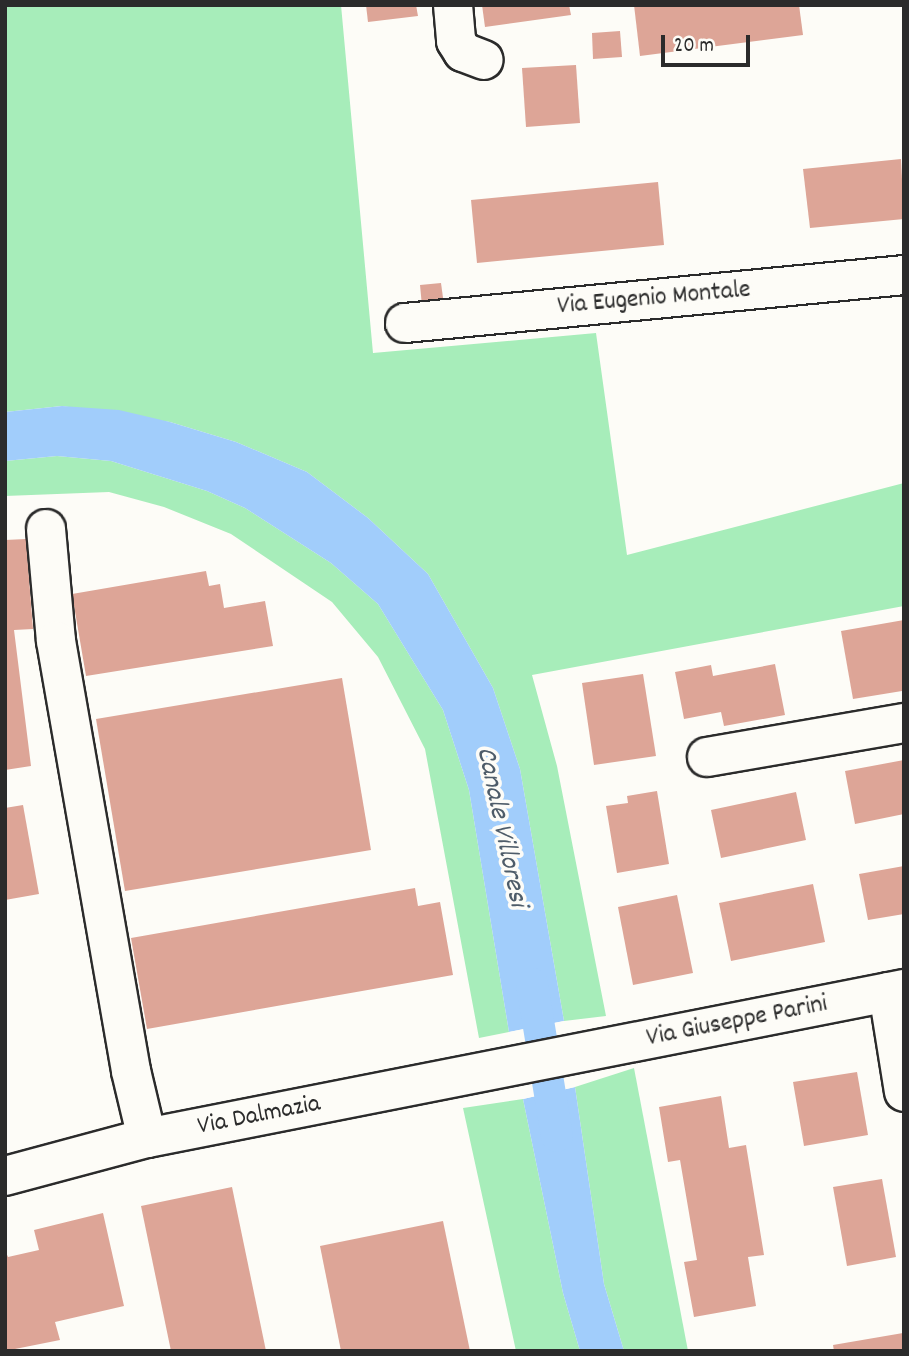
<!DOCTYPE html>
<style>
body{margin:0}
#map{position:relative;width:909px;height:1356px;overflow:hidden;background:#fdfcf7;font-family:Dekko,sans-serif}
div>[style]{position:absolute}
.green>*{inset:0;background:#a7edba}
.water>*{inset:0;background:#a1cdfb}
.pier>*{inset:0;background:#fdfcf7}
.canal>*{height:32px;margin:-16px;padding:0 16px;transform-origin:16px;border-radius:16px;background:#a1cdfb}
.building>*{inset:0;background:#dda597}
.roads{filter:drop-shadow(2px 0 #2b2b2b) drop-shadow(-2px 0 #2b2b2b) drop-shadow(0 2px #2b2b2b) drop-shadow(0 -2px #2b2b2b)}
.minor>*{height:38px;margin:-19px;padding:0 19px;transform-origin:19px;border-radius:19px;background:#fdfcf7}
span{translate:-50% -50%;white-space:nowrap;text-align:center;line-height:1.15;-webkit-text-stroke:7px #fdfcf7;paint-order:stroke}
.street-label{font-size:26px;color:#2b2b2b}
.water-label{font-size:28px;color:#4e5c69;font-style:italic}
.frame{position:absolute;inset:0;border:7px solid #2b2b2b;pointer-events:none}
.scale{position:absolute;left:661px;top:35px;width:89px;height:32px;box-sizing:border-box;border:4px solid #2b2b2b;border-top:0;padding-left:9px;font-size:21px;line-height:24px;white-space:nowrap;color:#2b2b2b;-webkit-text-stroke:5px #fdfcf7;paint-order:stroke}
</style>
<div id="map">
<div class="green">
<div style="clip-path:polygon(5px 5px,341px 5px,373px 353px,596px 333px,627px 555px,904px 483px,904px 606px,532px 675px,557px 766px,606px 1016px,564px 1021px,520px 769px,493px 688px,428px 574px,368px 518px,307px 472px,236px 442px,170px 422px,62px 406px,5px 412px)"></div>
<div style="clip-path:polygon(57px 456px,111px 461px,207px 491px,245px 508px,331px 563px,378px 604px,443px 710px,469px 790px,509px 1032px,479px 1038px,425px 749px,378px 657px,332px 602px,231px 534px,164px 507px,109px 492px,5px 496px,5px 461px)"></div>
<div style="clip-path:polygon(634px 1068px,688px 1351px,624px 1351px,604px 1284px,575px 1087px)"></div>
<div style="clip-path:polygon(523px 1099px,563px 1293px,580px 1351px,516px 1351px,463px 1108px)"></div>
</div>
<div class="water">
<div style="clip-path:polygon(62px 406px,119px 410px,170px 422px,236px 442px,307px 472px,368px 518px,428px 574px,493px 688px,520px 769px,564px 1021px,509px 1032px,469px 790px,443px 710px,378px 604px,331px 563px,245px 508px,207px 491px,111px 461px,57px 456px,5px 461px,5px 412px)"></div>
<div style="clip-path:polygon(575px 1087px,604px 1284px,624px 1351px,580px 1351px,563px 1293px,523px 1099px)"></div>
</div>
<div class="pier">
<div style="clip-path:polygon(564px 1021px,564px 1025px,510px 1035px,509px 1032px)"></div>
<div style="clip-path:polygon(574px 1084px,575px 1087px,523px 1099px,522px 1096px)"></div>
</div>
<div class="canal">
<div style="left:532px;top:984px;width:154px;rotate:80.7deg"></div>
</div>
<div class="building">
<div style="clip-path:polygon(366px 5px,416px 5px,418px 16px,368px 22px)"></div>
<div style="clip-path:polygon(482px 5px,569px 5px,571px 15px,485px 27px)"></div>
<div style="clip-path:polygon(634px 5px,799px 5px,803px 35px,640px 56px)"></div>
<div style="clip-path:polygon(620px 31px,622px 57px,593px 59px,592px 33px)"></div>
<div style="clip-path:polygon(576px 65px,580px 123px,526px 127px,522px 68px)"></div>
<div style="clip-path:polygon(901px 159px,904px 219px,810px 228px,803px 169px)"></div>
<div style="clip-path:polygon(658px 182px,664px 245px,477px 263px,471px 200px)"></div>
<div style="clip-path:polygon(441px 283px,444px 305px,422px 306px,420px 285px)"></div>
<div style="clip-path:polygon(26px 539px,33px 629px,14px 630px,31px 766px,5px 770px,5px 540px)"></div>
<div style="clip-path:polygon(206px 571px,209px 586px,220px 584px,224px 608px,265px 601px,273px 646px,86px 676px,72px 594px)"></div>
<div style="clip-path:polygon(904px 620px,902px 691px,853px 699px,841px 631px)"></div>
<div style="clip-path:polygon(775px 664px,785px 715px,724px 726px,721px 712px,684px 719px,675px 672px,711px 665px,713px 676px)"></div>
<div style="clip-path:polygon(643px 674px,656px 756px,594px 765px,582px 683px)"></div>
<div style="clip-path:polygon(342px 678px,371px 850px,125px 891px,96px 719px)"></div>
<div style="clip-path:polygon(904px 760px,904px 814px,855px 824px,845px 771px)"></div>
<div style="clip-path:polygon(657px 791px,669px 864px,617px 873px,606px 806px,628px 803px,627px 796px)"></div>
<div style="clip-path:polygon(796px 792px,806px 840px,721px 858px,711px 810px)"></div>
<div style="clip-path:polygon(23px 805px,39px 894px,5px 900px,5px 808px)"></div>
<div style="clip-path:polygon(904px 866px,904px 914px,868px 920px,859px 874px)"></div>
<div style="clip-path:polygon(813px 884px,825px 942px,731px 961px,719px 903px)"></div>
<div style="clip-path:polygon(415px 888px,418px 906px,440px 902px,453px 975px,147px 1029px,131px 938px)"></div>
<div style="clip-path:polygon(677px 895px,693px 973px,633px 985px,618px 907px)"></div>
<div style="clip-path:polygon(857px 1072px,868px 1135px,804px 1146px,793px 1082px)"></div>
<div style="clip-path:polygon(721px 1096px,729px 1148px,746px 1145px,764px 1255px,748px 1257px,756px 1306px,694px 1317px,684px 1262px,697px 1260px,680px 1160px,668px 1162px,659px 1107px)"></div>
<div style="clip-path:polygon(882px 1179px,896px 1257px,847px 1266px,833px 1187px)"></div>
<div style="clip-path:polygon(232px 1187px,266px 1351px,171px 1351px,141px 1206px)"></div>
<div style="clip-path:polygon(103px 1213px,124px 1306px,55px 1322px,60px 1340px,5px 1351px,5px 1250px,8px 1257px,39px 1250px,34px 1230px)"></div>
<div style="clip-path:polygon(443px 1221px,470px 1351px,341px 1351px,320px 1246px)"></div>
<div style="clip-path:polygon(903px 1333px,904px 1351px,834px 1351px,833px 1345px)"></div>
</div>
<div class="roads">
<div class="minor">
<div style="left:453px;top:5px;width:36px;rotate:85deg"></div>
<div style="left:456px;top:41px;width:13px;rotate:58deg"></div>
<div style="left:463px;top:52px;width:22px;rotate:21deg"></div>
<div style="left:405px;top:323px;width:501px;rotate:-5.49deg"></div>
<div style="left:46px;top:529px;width:112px;rotate:84.9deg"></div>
<div style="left:56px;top:641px;width:436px;rotate:80.1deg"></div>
<div style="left:131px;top:1071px;width:69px;rotate:76.6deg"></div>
<div style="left:707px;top:757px;width:200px;rotate:-9.8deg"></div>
<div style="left:888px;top:992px;width:101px;rotate:80.9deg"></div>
<div style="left:5px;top:1176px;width:147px;rotate:-15deg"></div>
<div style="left:147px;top:1138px;width:772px;rotate:-11.14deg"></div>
</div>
</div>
<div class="street-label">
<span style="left:654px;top:299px;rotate:-5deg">Via Eugenio Montale</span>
<span style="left:737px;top:1022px;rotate:-11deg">Via Giuseppe Parini</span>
<span style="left:259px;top:1116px;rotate:-11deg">Via Dalmazia</span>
</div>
<div class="water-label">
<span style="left:500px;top:827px;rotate:78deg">Canale Villoresi</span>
</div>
<div class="frame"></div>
<div class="scale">20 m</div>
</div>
